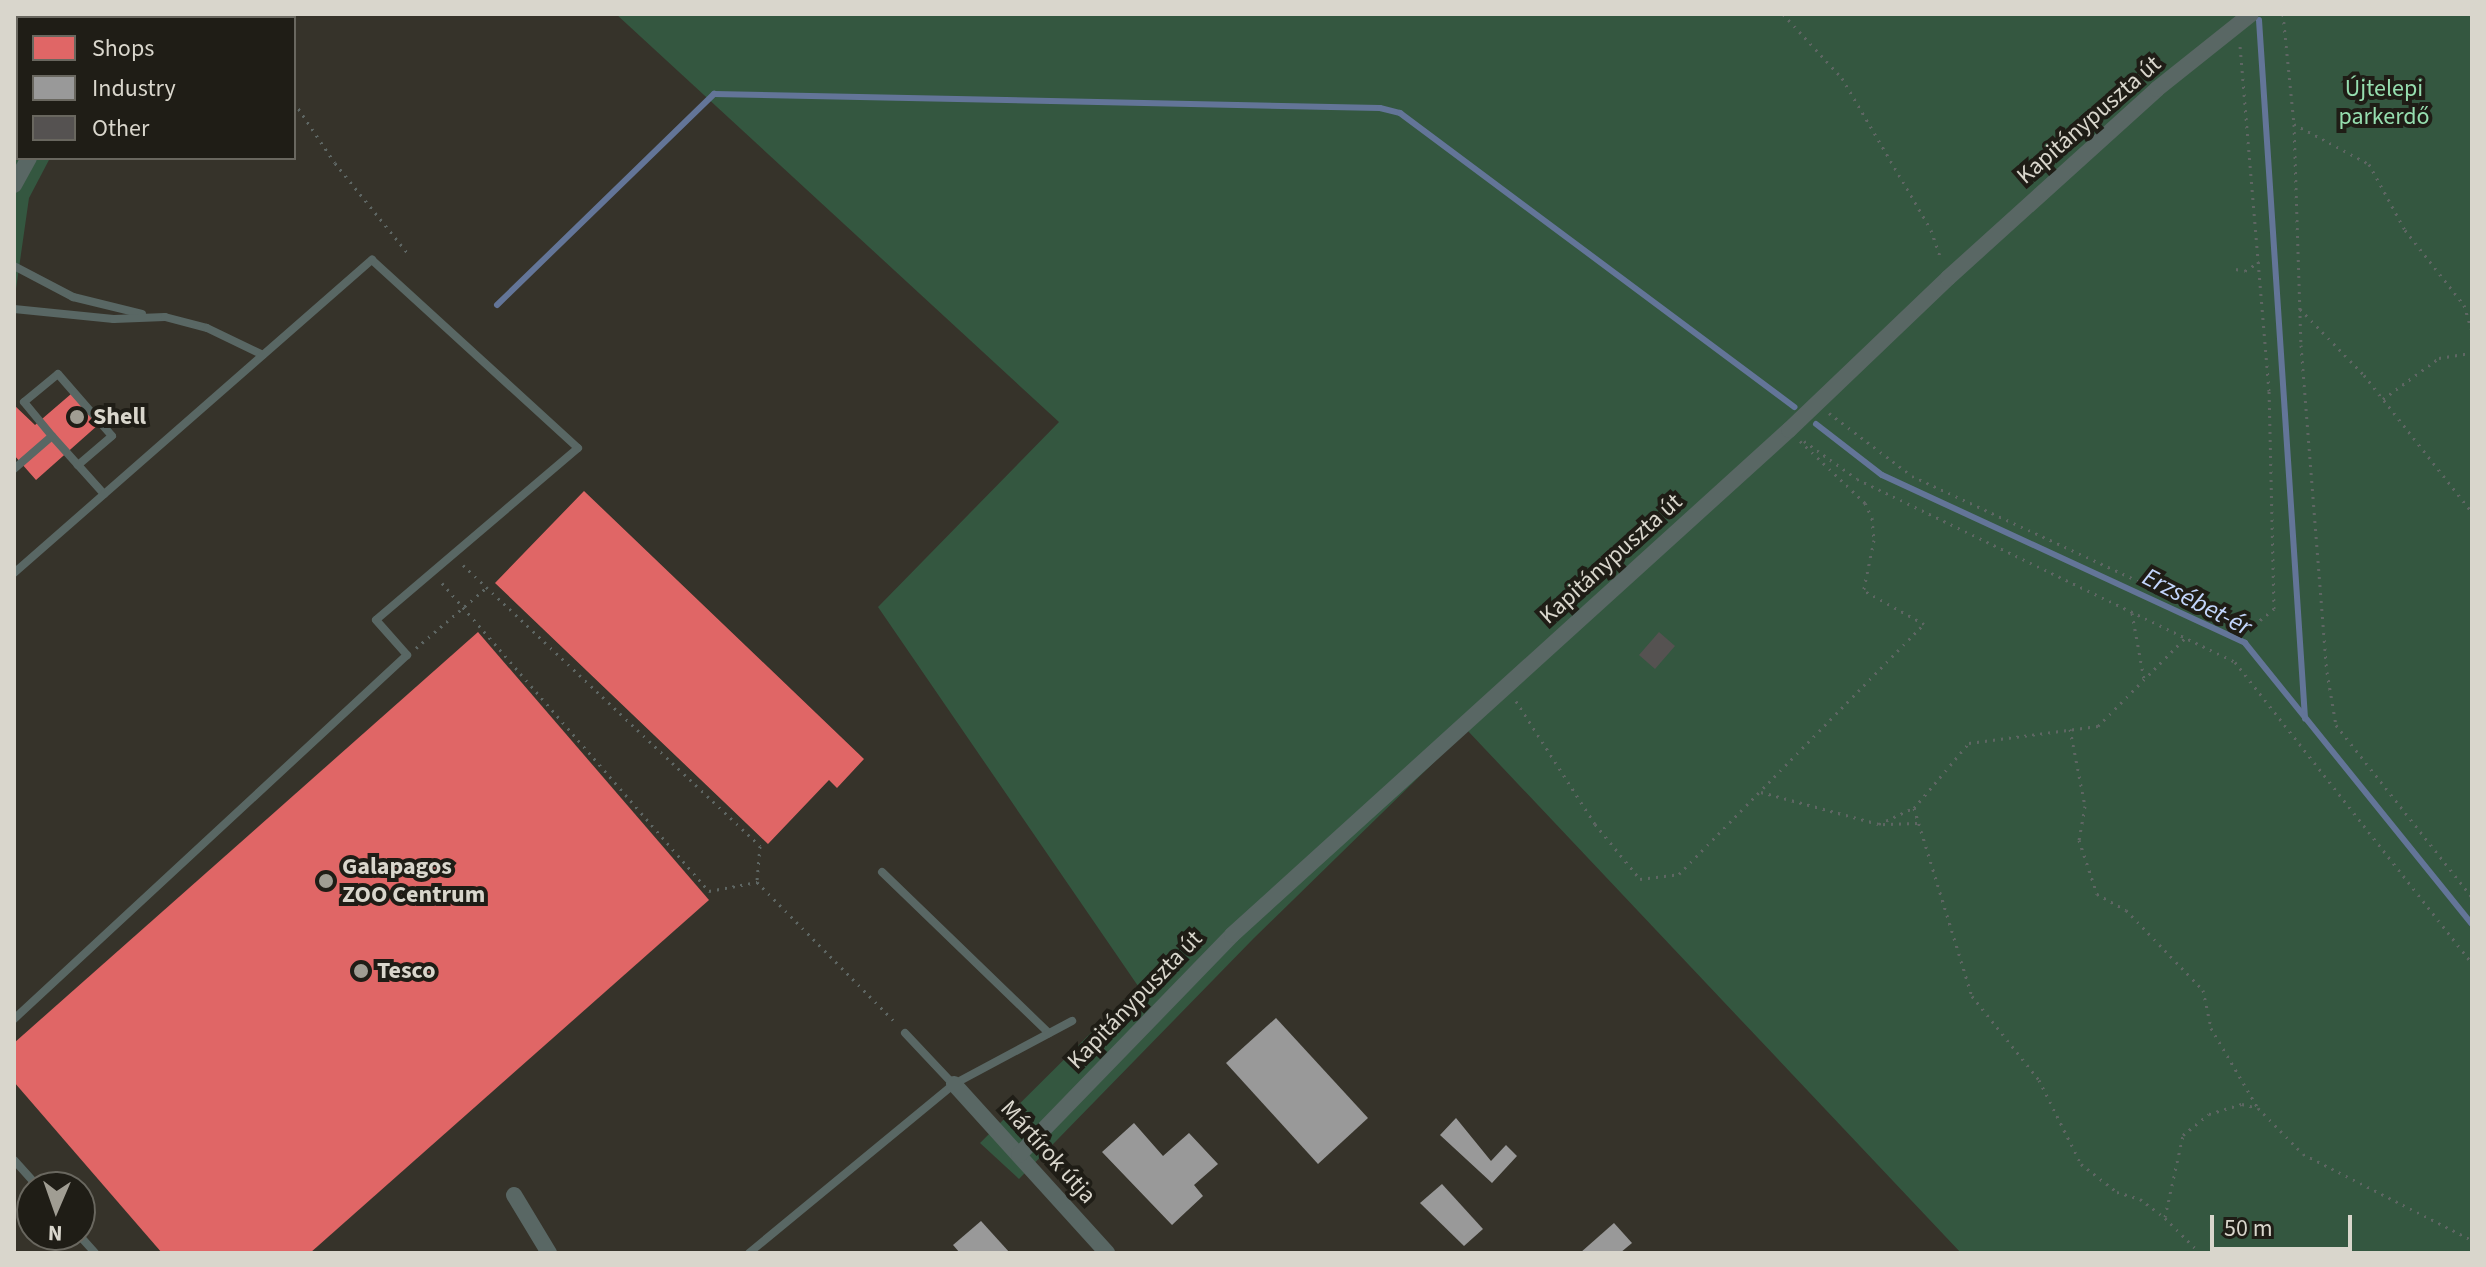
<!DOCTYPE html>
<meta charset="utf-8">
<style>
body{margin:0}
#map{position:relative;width:2486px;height:1267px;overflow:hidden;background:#36332a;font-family:"Source Sans 3",sans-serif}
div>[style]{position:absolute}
.green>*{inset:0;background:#345740}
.shops>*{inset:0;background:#e06666}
.industry>*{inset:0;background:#999}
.stream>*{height:6px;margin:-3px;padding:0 3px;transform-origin:3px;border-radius:3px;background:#637598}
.building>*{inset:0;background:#555251}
.path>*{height:3px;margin-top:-1.5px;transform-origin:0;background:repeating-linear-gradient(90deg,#5e6663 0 2px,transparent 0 8px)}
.lane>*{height:8px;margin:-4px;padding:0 4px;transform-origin:4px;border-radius:4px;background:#596764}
.street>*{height:16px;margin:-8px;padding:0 8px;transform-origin:8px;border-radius:8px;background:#596764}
.dots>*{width:22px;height:22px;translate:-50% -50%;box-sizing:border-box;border:4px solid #1f1d16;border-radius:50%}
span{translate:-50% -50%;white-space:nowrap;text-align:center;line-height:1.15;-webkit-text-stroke:8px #1f1d16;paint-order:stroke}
.park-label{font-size:24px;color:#96deaf}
.street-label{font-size:24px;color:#d9d6cc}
.poi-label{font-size:24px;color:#d9d6cc;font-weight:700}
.left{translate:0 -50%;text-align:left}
.water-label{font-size:26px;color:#c3d6fd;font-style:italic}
.frame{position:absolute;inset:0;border:16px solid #d9d6cc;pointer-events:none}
.legend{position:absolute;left:16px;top:16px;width:280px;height:144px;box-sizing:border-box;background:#1f1d16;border:2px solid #69675f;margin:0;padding:10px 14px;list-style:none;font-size:24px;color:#d9d6cc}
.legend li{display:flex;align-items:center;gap:16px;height:40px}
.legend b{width:40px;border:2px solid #69675f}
.north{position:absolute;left:16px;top:1171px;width:80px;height:80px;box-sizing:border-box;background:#1f1d16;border:2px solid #69675f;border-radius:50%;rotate:182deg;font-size:22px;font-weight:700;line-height:32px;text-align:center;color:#d9d6cc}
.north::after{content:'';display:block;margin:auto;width:28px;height:36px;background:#a09d93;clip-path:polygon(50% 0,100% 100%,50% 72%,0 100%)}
.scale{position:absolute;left:2210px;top:1215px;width:142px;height:36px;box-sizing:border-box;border:4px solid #d9d6cc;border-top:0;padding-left:10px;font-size:24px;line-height:28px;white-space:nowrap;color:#d9d6cc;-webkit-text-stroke:6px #1f1d16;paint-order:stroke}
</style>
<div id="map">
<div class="green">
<div style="clip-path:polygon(14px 14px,125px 14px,18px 18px,18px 158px,50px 158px,29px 198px,14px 303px)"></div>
<div style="clip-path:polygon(616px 14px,2472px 14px,2472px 1253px,1961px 1253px,1467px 730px,1254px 938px,1019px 1179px,980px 1143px,1138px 986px,878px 607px,1059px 422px)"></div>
</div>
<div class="shops">
<div style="clip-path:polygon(71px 394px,98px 425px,36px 480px,14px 455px,14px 405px,35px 425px)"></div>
<div style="clip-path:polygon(584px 491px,864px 759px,837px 788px,829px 780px,768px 844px,495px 583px)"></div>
<div style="clip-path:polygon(478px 632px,709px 900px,310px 1253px,162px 1253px,14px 1082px,14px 1043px)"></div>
</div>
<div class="industry">
<div style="clip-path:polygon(1276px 1018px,1368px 1118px,1318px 1164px,1226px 1063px)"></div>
<div style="clip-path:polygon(1456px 1118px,1491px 1161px,1506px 1145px,1517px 1156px,1492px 1183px,1440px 1135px)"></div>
<div style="clip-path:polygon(1134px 1123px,1163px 1156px,1189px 1133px,1218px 1164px,1194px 1185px,1203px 1196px,1172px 1225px,1102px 1152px)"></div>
<div style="clip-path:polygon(1442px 1184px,1483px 1229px,1464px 1246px,1420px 1203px)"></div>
<div style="clip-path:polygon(981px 1221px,1010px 1253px,960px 1253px,953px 1245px)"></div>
<div style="clip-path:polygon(1614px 1223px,1632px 1243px,1620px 1253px,1580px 1253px)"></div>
</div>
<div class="stream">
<div style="left:2259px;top:20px;width:700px;rotate:86.23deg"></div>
<div style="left:497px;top:305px;width:303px;rotate:-44.2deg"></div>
<div style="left:714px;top:94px;width:666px;rotate:1.2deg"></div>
<div style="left:1380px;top:108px;width:21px;rotate:14deg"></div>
<div style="left:1400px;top:113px;width:492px;rotate:36.7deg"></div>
<div style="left:1816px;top:424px;width:83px;rotate:37.7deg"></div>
<div style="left:1882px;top:475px;width:400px;rotate:24.8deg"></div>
<div style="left:2245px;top:643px;width:361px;rotate:51.1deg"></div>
</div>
<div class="building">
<div style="clip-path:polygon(1659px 632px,1675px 646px,1655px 669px,1639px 655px)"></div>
</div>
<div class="path">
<div style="left:209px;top:14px;width:8px;rotate:30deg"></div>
<div style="left:1783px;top:14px;width:87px;rotate:47.3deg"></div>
<div style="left:1842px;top:78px;width:176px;rotate:59.6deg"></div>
<div style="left:1931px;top:230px;width:31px;rotate:71deg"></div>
<div style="left:2283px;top:14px;width:111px;rotate:84.3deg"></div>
<div style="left:2294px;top:124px;width:221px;rotate:88.2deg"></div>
<div style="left:2301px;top:345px;width:328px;rotate:85.5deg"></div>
<div style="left:2327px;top:672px;width:54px;rotate:80.4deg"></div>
<div style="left:2336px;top:725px;width:219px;rotate:51.7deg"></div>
<div style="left:294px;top:102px;width:73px;rotate:56.1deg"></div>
<div style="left:335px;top:163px;width:119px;rotate:51.1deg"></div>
<div style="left:2294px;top:124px;width:85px;rotate:28.1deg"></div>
<div style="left:2369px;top:164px;width:75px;rotate:61.4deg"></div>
<div style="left:2405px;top:230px;width:95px;rotate:51.8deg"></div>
<div style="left:2464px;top:305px;width:27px;rotate:73deg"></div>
<div style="left:2236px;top:269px;width:9px;rotate:13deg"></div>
<div style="left:2245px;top:271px;width:17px;rotate:-33deg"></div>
<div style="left:2300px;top:309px;width:92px;rotate:45.9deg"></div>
<div style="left:2364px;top:375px;width:174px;rotate:51.8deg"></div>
<div style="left:2383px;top:399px;width:69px;rotate:-36.2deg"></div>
<div style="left:2439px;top:358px;width:33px;rotate:-9deg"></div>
<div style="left:1829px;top:413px;width:104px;rotate:37.2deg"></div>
<div style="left:1912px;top:476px;width:349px;rotate:24.9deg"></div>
<div style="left:2228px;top:623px;width:26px;rotate:4deg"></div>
<div style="left:2254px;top:625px;width:26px;rotate:-39deg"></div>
<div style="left:2274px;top:609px;width:218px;rotate:-91.3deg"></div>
<div style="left:2269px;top:391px;width:349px;rotate:-94.8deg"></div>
<div style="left:1800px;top:441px;width:90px;rotate:43.6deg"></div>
<div style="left:1865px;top:503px;width:17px;rotate:65deg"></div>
<div style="left:1872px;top:518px;width:22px;rotate:85deg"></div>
<div style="left:1874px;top:540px;width:54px;rotate:101.7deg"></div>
<div style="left:1804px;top:441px;width:65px;rotate:35.6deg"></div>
<div style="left:1857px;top:479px;width:420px;rotate:25.8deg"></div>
<div style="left:2235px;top:662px;width:383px;rotate:51.8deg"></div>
<div style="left:463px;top:565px;width:409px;rotate:43.4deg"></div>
<div style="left:760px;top:846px;width:36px;rotate:95deg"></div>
<div style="left:442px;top:583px;width:408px;rotate:49.1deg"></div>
<div style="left:709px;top:891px;width:49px;rotate:-10.6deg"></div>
<div style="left:757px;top:882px;width:199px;rotate:45.4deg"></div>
<div style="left:2132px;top:613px;width:67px;rotate:79.7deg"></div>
<div style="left:416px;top:648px;width:92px;rotate:-40.6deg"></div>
<div style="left:1516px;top:701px;width:146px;rotate:57.3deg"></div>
<div style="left:1595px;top:824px;width:71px;rotate:50.7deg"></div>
<div style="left:1640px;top:879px;width:39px;rotate:-7deg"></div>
<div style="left:1679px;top:874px;width:350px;rotate:-45.6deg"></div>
<div style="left:1924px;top:624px;width:70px;rotate:-150.9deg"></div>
<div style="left:2070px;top:729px;width:78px;rotate:79deg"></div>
<div style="left:2085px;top:806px;width:35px;rotate:100deg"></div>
<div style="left:2079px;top:840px;width:57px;rotate:71.6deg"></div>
<div style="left:2097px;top:894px;width:33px;rotate:29deg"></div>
<div style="left:2126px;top:910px;width:111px;rotate:46.1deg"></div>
<div style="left:2203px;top:990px;width:39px;rotate:78deg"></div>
<div style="left:2211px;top:1028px;width:93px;rotate:59.6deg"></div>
<div style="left:2258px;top:1108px;width:64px;rotate:45.6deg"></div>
<div style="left:2303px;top:1154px;width:190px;rotate:27deg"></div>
<div style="left:1761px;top:792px;width:122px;rotate:15.2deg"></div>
<div style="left:1914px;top:808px;width:85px;rotate:-49.8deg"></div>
<div style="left:1969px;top:743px;width:130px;rotate:-7.5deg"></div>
<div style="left:2098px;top:726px;width:124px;rotate:-45.3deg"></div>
<div style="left:1917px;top:823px;width:38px;rotate:178deg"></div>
<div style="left:1879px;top:824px;width:38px;rotate:-25deg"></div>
<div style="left:1914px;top:808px;width:197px;rotate:72.9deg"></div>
<div style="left:1972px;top:996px;width:107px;rotate:51.4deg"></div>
<div style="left:2039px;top:1080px;width:94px;rotate:63.4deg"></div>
<div style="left:2081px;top:1164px;width:46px;rotate:37.9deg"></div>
<div style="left:2117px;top:1192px;width:24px;rotate:17deg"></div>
<div style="left:2140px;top:1199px;width:31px;rotate:37deg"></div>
<div style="left:2165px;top:1218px;width:49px;rotate:45deg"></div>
<div style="left:2165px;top:1217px;width:84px;rotate:-77.6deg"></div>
<div style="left:2183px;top:1135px;width:33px;rotate:-39deg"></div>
<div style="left:2209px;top:1114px;width:34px;rotate:-17deg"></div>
<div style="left:2242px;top:1104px;width:16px;rotate:14deg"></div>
</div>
<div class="lane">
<div style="left:14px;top:266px;width:67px;rotate:27.7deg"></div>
<div style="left:73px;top:297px;width:71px;rotate:13.8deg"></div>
<div style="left:14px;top:309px;width:100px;rotate:5.7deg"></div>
<div style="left:114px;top:319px;width:51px;rotate:-2.2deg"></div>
<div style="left:165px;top:317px;width:43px;rotate:14.7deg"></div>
<div style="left:207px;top:328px;width:62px;rotate:25.7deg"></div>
<div style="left:52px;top:436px;width:44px;rotate:-129.5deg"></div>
<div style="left:24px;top:402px;width:44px;rotate:-39.5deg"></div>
<div style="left:58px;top:374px;width:82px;rotate:48.9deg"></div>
<div style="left:112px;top:436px;width:45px;rotate:139.5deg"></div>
<div style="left:14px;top:469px;width:50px;rotate:-41deg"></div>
<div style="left:52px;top:436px;width:78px;rotate:48.1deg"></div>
<div style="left:14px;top:573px;width:476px;rotate:-41.2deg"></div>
<div style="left:372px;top:260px;width:279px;rotate:42.4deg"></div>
<div style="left:578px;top:448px;width:265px;rotate:139.6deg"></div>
<div style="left:376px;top:620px;width:47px;rotate:48.5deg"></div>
<div style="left:407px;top:655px;width:536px;rotate:137.19deg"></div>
<div style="left:882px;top:872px;width:232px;rotate:44deg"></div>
<div style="left:905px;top:1033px;width:70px;rotate:46.7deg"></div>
<div style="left:14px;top:1160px;width:36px;rotate:48deg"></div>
<div style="left:79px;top:1235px;width:24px;rotate:48deg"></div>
<div style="left:749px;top:1253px;width:266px;rotate:-39.5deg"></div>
<div style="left:954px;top:1084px;width:134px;rotate:-28.1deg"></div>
</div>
<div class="street">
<div style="left:64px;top:18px;width:4px;rotate:-90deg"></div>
<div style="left:14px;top:148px;width:9px;rotate:-63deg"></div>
<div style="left:14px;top:185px;width:31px;rotate:-61deg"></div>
<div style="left:954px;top:1084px;width:228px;rotate:47.8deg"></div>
<div style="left:1019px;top:1155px;width:306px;rotate:-45.9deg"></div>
<div style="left:1232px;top:935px;width:752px;rotate:-42.2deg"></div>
<div style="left:1789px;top:430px;width:220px;rotate:-43.7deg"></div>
<div style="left:1948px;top:278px;width:282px;rotate:-42.1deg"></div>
<div style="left:2157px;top:89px;width:120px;rotate:-38.6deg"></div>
<div style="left:514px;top:1195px;width:68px;rotate:58.9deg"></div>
</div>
<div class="dots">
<div style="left:77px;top:417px;background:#a09d93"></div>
<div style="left:326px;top:881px;background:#a09d93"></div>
<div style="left:361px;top:971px;background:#a09d93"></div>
</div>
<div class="park-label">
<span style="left:2384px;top:103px">Újtelepi<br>parkerdő</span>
</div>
<div class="street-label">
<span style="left:2089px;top:120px;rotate:-41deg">Kapitánypuszta út</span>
<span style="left:1611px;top:559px;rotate:-42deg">Kapitánypuszta út</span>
<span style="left:1135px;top:1000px;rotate:-46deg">Kapitánypuszta út</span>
<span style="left:1048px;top:1152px;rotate:48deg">Mártírok útja</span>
</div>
<div class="poi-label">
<span class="left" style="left:93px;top:417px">Shell</span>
<span class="left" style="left:342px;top:881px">Galapagos<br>ZOO Centrum</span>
<span class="left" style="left:377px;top:971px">Tesco</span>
</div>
<div class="water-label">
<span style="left:2197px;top:602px;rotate:27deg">Erzsébet-ér</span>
</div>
<div class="frame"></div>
<ul class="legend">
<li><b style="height:22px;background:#e06666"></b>Shops</li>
<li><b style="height:22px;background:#999"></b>Industry</li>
<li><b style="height:22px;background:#555251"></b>Other</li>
</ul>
<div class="north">N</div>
<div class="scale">50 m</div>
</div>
